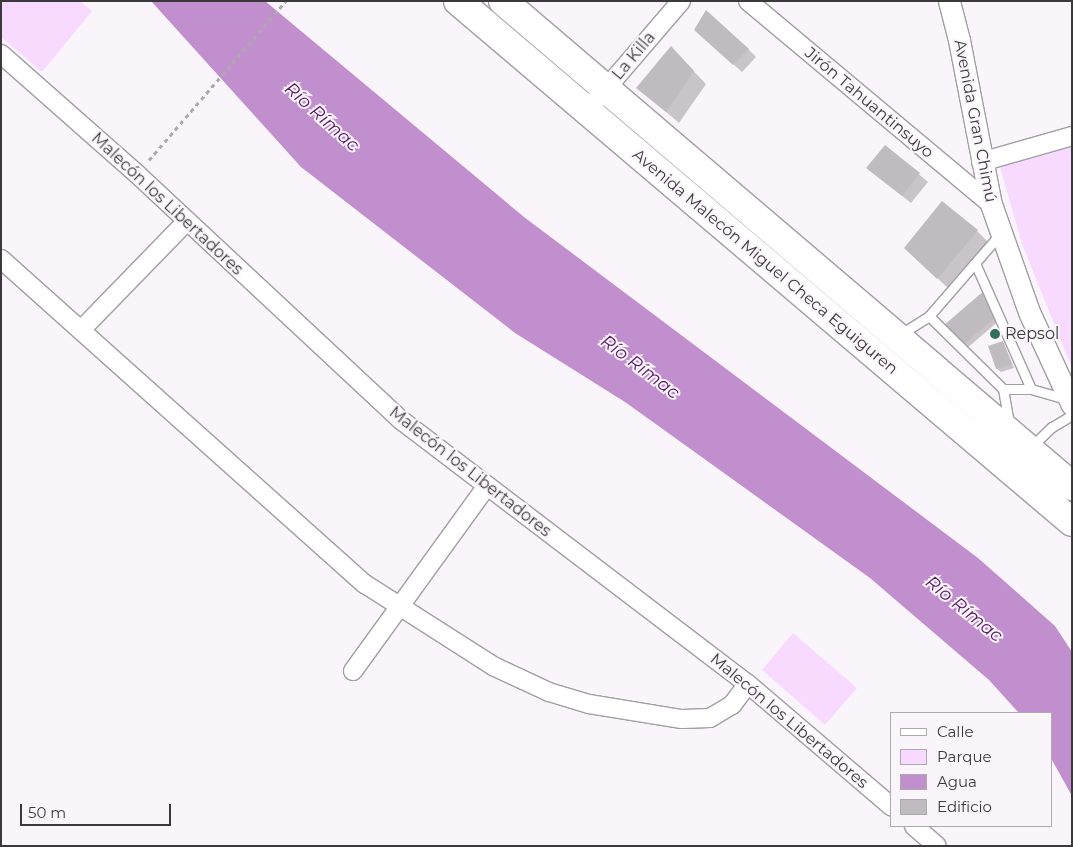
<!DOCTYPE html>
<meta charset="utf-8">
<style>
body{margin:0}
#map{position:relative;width:1073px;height:847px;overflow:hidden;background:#faf5fb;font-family:Montserrat,sans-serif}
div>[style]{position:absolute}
.green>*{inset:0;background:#f8d9ff}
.water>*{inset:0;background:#c28fce}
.shadow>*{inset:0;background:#0003}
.building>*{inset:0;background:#c0bbc1}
.path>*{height:3px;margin-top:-1.5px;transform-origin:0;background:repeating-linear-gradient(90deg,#adaaae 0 4px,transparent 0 8px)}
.roads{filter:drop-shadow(1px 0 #a29ea3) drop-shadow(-1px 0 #a29ea3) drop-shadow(0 1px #a29ea3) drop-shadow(0 -1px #a29ea3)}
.service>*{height:9px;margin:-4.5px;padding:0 4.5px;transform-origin:4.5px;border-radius:4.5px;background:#fff}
.minor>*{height:18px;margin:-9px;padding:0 9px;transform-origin:9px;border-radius:9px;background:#fff}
.tertiary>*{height:21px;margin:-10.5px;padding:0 10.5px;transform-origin:10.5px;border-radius:10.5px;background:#fff}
.primary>*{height:28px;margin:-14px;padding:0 14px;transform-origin:14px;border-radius:14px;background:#fff}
.dots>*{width:14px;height:14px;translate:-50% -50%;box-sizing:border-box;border:2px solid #faf5fb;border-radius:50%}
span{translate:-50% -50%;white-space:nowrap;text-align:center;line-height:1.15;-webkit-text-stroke:4px #faf5fb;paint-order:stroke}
.street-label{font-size:16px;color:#3b393b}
.poi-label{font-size:16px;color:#3b393b}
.left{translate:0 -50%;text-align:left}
.water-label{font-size:18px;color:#591a66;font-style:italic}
.frame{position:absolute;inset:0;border:2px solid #3b393b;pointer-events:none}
.legend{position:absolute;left:890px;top:712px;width:162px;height:115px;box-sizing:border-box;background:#faf5fb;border:1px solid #aeaaae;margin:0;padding:6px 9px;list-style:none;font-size:15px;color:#3b393b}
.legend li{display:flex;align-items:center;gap:10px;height:25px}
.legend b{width:25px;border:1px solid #aeaaae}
.scale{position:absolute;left:20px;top:804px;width:151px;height:22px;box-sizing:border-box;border:2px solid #3b393b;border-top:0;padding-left:6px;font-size:15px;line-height:18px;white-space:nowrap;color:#3b393b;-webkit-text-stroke:4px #faf5fb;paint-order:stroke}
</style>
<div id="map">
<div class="green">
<div style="clip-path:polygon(1px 1px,80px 1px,92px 11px,42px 72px,1px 37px)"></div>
<div style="clip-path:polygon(1072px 147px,1072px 368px,1022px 244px,1000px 167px)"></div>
<div style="clip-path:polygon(793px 633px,857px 688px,825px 725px,762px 670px)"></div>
</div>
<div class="water">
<div style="clip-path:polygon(151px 1px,265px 1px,524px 217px,978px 558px,1055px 626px,1072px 652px,1072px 796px,1052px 760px,1052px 713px,1019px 713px,989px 680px,870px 578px,625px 402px,515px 333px,301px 167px)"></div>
</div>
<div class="shadow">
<div style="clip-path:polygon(704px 38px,748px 49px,756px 57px,742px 72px)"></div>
<div style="clip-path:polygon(683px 60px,706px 84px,679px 123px,638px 88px)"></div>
<div style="clip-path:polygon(885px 146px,928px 182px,911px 203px,876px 175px)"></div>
<div style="clip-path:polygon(977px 231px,989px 243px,950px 290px,918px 260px)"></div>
<div style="clip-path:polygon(986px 291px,1000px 320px,966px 349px,962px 346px)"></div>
<div style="clip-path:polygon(1003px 342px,1014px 368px,1001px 372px,997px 369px)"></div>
</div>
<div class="building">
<div style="clip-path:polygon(706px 10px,749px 49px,733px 65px,694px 30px)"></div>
<div style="clip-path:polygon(671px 46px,694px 71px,666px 112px,636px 88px)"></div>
<div style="clip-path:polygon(885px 145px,920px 173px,902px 196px,866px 168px)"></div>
<div style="clip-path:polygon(942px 201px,978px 230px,937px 279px,904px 248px)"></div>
<div style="clip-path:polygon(986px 289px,997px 316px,961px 347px,943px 326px)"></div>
<div style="clip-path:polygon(1003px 341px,1012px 364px,996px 369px,988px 346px)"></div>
</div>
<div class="path">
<div style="left:149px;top:160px;width:210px;rotate:-49.3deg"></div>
</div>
<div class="roads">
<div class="service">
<div style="left:975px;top:263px;width:138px;rotate:66deg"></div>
<div style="left:1031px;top:389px;width:36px;rotate:16deg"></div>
<div style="left:929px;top:316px;width:104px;rotate:44.6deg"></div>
<div style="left:1003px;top:389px;width:34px;rotate:80deg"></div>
<div style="left:899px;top:335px;width:36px;rotate:-32deg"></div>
<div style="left:929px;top:316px;width:108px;rotate:-49.1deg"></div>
<div style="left:1003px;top:389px;width:28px"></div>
<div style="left:1031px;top:447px;width:29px;rotate:-44deg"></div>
<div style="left:1052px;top:427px;width:23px;rotate:-31deg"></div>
</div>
<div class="minor">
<div style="left:748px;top:1px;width:317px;rotate:39.9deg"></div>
<div style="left:1px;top:54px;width:181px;rotate:41.4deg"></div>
<div style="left:137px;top:174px;width:361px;rotate:43deg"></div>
<div style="left:401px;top:420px;width:436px;rotate:37.3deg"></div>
<div style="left:748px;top:684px;width:189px;rotate:40.5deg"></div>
<div style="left:586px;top:112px;width:146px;rotate:-49.4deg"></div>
<div style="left:981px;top:162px;width:95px;rotate:-15.9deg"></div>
<div style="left:1px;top:259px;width:488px;rotate:41.8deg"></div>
<div style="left:365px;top:584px;width:152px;rotate:32.6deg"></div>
<div style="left:493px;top:666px;width:62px;rotate:24.9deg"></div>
<div style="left:549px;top:692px;width:42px;rotate:16.7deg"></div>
<div style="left:589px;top:704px;width:94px;rotate:9.2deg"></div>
<div style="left:682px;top:719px;width:28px;rotate:-2deg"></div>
<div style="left:710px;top:718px;width:26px;rotate:-31deg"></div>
<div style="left:732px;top:705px;width:26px;rotate:-53deg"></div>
<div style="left:81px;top:330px;width:152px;rotate:-45.8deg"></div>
<div style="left:353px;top:671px;width:228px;rotate:-54.1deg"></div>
<div style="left:914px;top:826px;width:30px;rotate:41deg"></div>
</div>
<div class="tertiary">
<div style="left:949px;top:1px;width:40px;rotate:75.6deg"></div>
<div style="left:959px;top:40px;width:167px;rotate:79deg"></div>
<div style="left:991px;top:204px;width:114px;rotate:70.6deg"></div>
<div style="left:1029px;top:312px;width:102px;rotate:65.2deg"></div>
</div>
<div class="primary">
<div style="left:458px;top:1px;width:805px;rotate:40.32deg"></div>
<div style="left:503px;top:1px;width:748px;rotate:40.44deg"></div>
</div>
</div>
<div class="dots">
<div style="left:995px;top:334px;background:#32705c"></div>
</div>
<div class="street-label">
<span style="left:634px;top:56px;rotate:-50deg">La Killa</span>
<span style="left:869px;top:103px;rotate:40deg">Jirón Tahuantinsuyo</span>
<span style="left:975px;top:121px;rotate:79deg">Avenida Gran Chimú</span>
<span style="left:167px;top:204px;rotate:43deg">Malecón los Libertadores</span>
<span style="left:765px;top:262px;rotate:40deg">Avenida Malecón Miguel Checa Eguiguren</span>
<span style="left:470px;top:472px;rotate:38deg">Malecón los Libertadores</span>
<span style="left:789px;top:721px;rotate:40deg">Malecón los Libertadores</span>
</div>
<div class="poi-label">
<span class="left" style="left:1005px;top:334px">Repsol</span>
</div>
<div class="water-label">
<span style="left:322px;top:117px;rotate:42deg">Río Rímac</span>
<span style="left:640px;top:367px;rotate:37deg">Río Rímac</span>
<span style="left:964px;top:609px;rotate:39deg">Río Rímac</span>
</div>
<div class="frame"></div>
<ul class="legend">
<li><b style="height:6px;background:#fff"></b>Calle</li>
<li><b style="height:14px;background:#f8d9ff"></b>Parque</li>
<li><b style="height:14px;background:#c28fce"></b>Agua</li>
<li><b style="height:14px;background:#c0bbc1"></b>Edificio</li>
</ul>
<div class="scale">50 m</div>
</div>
